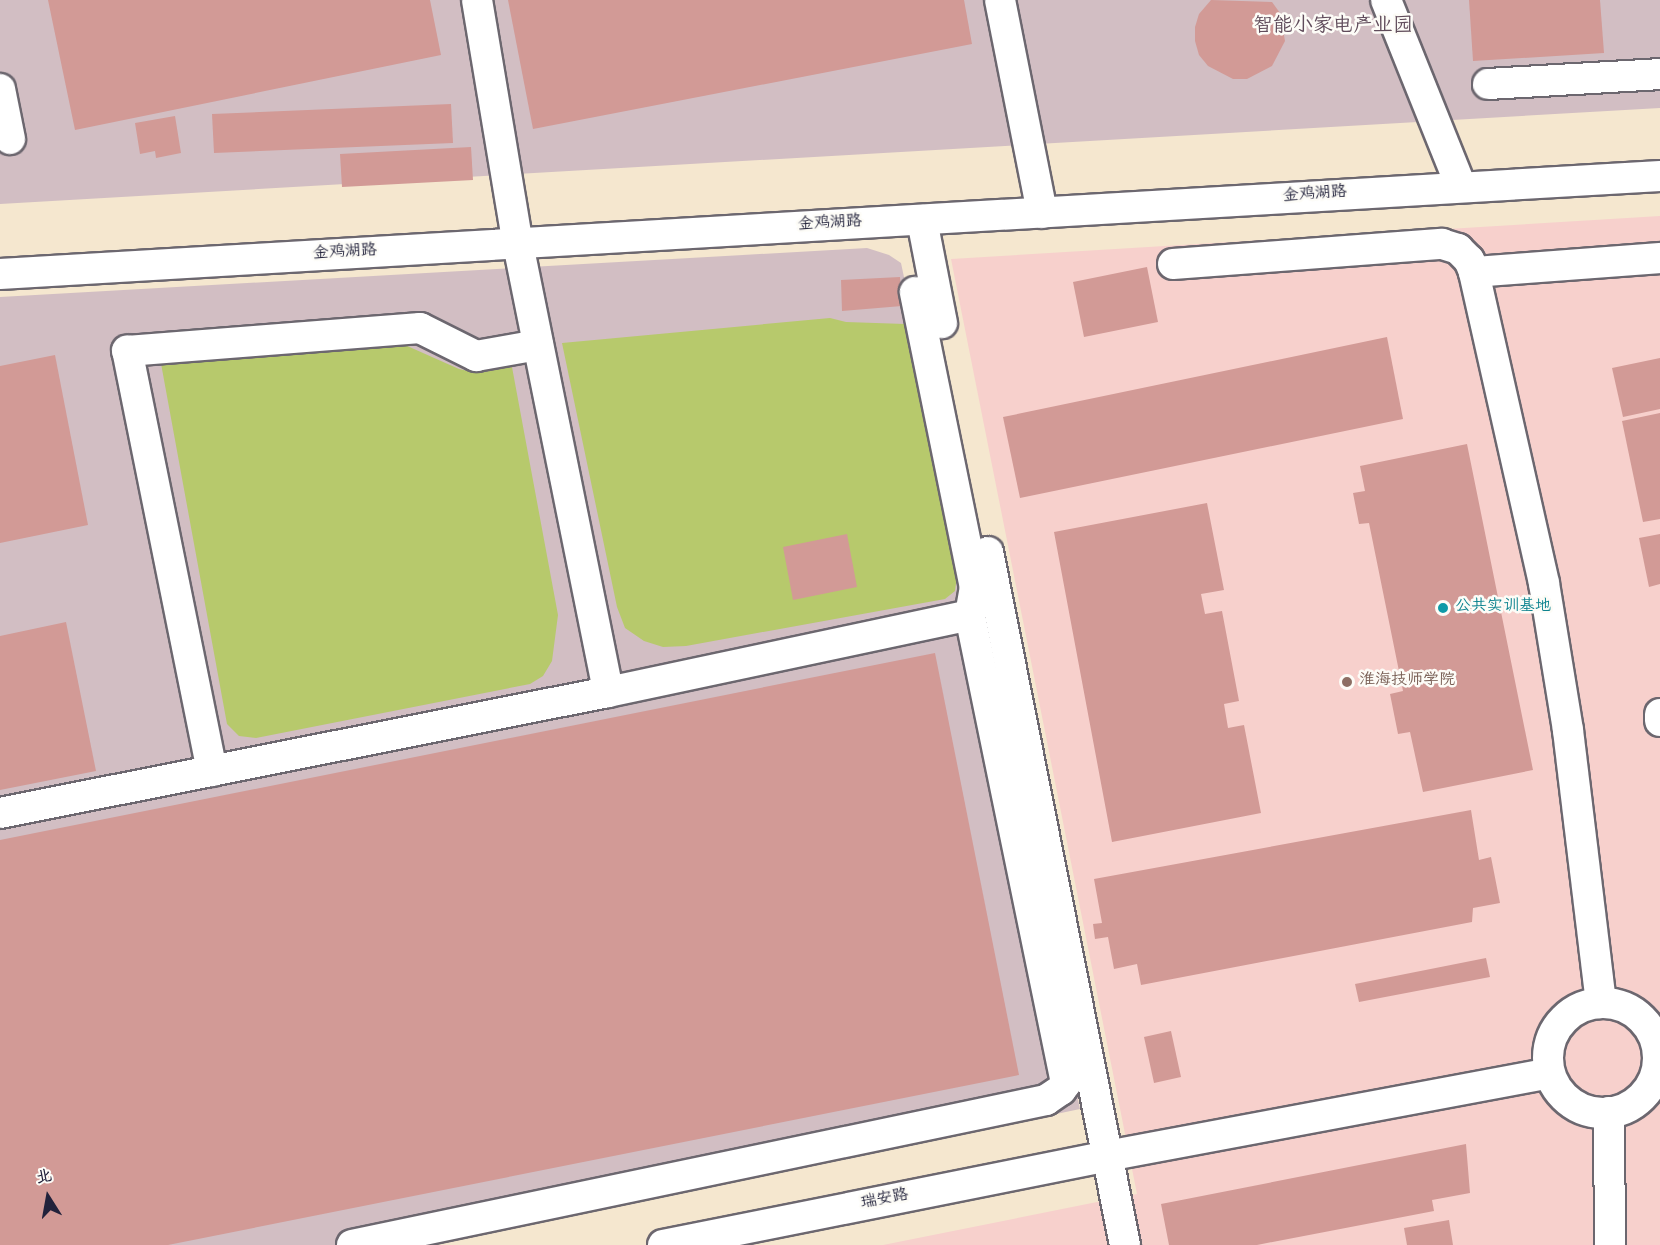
<!DOCTYPE html>
<meta charset="utf-8">
<style>
body{margin:0}
#map{position:relative;width:1660px;height:1245px;overflow:hidden;background:#f5e7cf;font-family:"Gochi Hand","LXGW WenKai TC",sans-serif}
div>[style]{position:absolute}
.built>*{inset:0;background:#f7d0cc}
.industrial>*{inset:0;background:#d2bec3}
.green>*{inset:0;background:#b7c96c}
.building>*{inset:0;background:#d29a96}
.roads{filter:drop-shadow(2px 0 #6c676f) drop-shadow(-2px 0 #6c676f) drop-shadow(0 2px #6c676f) drop-shadow(0 -2px #6c676f)}
.minor>*{height:30px;margin:-15px;padding:0 15px;transform-origin:15px;border-radius:15px;background:#fff}
.minor>.ring{margin:-15px;padding:0;box-sizing:content-box;background:none;border:30px solid #fff;border-radius:50%}
.dots>*{width:16px;height:16px;translate:-50% -50%;box-sizing:border-box;border:3px solid #fdfcf7;border-radius:50%}
span{translate:-50% -50%;white-space:nowrap;text-align:center;line-height:1.15;-webkit-text-stroke:5px #fdfcf7;paint-order:stroke}
.street-label{font-size:16px;color:#22223b}
.culture-label{font-size:16px;color:#0d838f}
.left{translate:0 -50%;text-align:left}
.education-label{font-size:16px;color:#785e54}
.quarter-label{font-size:20px;color:#604c5b}
.north{position:absolute;left:18px;top:1167px;width:60px;height:60px;-webkit-text-stroke:4px #fdfcf7;paint-order:stroke;rotate:349deg;font-size:16px;font-weight:700;line-height:24px;text-align:center;color:#22223b}
.north::after{content:'';display:block;margin:auto;width:21px;height:27px;background:#22223b;clip-path:polygon(50% 0,100% 100%,50% 72%,0 100%)}
</style>
<div id="map">
<div class="built">
<div style="clip-path:polygon(1660px 216px,1660px 1245px,883px 1245px,1137px 1194px,951px 259px)"></div>
</div>
<div class="industrial">
<div style="clip-path:polygon(0 0,1660px 0,1660px 108px,0 204px)"></div>
<div style="clip-path:polygon(867px 248px,889px 255px,901px 263px,1080px 1109px,430px 1245px,0 1245px,0 297px)"></div>
</div>
<div class="green">
<div style="clip-path:polygon(830px 318px,846px 322px,905px 324px,957px 576px,955px 591px,945px 599px,686px 646px,663px 647px,644px 641px,625px 628px,617px 607px,562px 343px)"></div>
<div style="clip-path:polygon(396px 341px,459px 369px,477px 373px,512px 367px,558px 615px,552px 661px,543px 676px,530px 684px,256px 738px,239px 736px,227px 724px,160px 358px)"></div>
</div>
<div class="building">
<div style="clip-path:polygon(48px 0,430px 0,441px 55px,75px 130px)"></div>
<div style="clip-path:polygon(508px 0,964px 0,972px 44px,533px 129px)"></div>
<div style="clip-path:polygon(1211px 0,1272px 2px,1280px 13px,1285px 41px,1272px 66px,1247px 79px,1233px 79px,1208px 66px,1199px 55px,1195px 41px,1195px 27px,1199px 14px)"></div>
<div style="clip-path:polygon(1469px 0,1600px 0,1604px 53px,1473px 61px)"></div>
<div style="clip-path:polygon(451px 104px,453px 143px,214px 153px,212px 114px)"></div>
<div style="clip-path:polygon(175px 116px,181px 153px,156px 158px,155px 151px,140px 154px,135px 123px)"></div>
<div style="clip-path:polygon(471px 147px,473px 180px,342px 187px,340px 154px)"></div>
<div style="clip-path:polygon(1147px 267px,1158px 322px,1084px 337px,1073px 282px)"></div>
<div style="clip-path:polygon(900px 277px,902px 306px,842px 311px,841px 280px)"></div>
<div style="clip-path:polygon(1387px 337px,1403px 419px,1020px 498px,1003px 417px)"></div>
<div style="clip-path:polygon(55px 355px,88px 525px,0 543px,0 366px)"></div>
<div style="clip-path:polygon(1660px 358px,1660px 409px,1623px 417px,1612px 368px)"></div>
<div style="clip-path:polygon(1660px 413px,1660px 519px,1643px 522px,1622px 421px)"></div>
<div style="clip-path:polygon(1467px 444px,1533px 770px,1423px 792px,1410px 732px,1398px 734px,1390px 694px,1403px 691px,1369px 523px,1359px 524px,1353px 493px,1365px 491px,1360px 466px)"></div>
<div style="clip-path:polygon(1207px 503px,1224px 590px,1201px 594px,1205px 614px,1222px 611px,1239px 701px,1224px 704px,1228px 728px,1244px 725px,1261px 813px,1112px 842px,1054px 532px)"></div>
<div style="clip-path:polygon(847px 534px,857px 587px,793px 600px,783px 547px)"></div>
<div style="clip-path:polygon(1660px 534px,1660px 584px,1649px 587px,1639px 538px)"></div>
<div style="clip-path:polygon(66px 622px,96px 771px,0 790px,0 636px)"></div>
<div style="clip-path:polygon(935px 653px,1019px 1075px,168px 1245px,0 1245px,0 840px)"></div>
<div style="clip-path:polygon(1471px 810px,1479px 860px,1491px 857px,1500px 903px,1473px 908px,1472px 922px,1141px 985px,1137px 964px,1114px 969px,1108px 937px,1095px 939px,1093px 924px,1102px 923px,1094px 879px)"></div>
<div style="clip-path:polygon(1486px 958px,1490px 977px,1359px 1002px,1355px 984px)"></div>
<div style="clip-path:polygon(1171px 1031px,1181px 1077px,1154px 1083px,1144px 1037px)"></div>
<div style="clip-path:polygon(1466px 1144px,1470px 1193px,1432px 1200px,1434px 1211px,1257px 1245px,1169px 1245px,1161px 1204px)"></div>
<div style="clip-path:polygon(1449px 1220px,1453px 1245px,1407px 1245px,1404px 1228px)"></div>
</div>
<div class="roads">
<div class="minor">
<div style="left:477px;top:0;width:247px;rotate:80.5deg"></div>
<div style="left:518px;top:244px;width:457px;rotate:78.6deg"></div>
<div style="left:1000px;top:0;width:217px;rotate:78.8deg"></div>
<div style="left:1386px;top:0;width:201px;rotate:68.1deg"></div>
<div style="left:1488px;top:84px;width:172px;rotate:-3.3deg"></div>
<div style="left:0;top:89px;width:51px;rotate:78.7deg"></div>
<div style="left:922px;top:220px;width:105px;rotate:79deg"></div>
<div style="left:1173px;top:264px;width:270px;rotate:-4.3deg"></div>
<div style="left:1442px;top:244px;width:17px;rotate:17deg"></div>
<div style="left:1458px;top:249px;width:16px;rotate:45deg"></div>
<div style="left:1469px;top:260px;width:13px;rotate:67deg"></div>
<div style="left:0;top:274px;width:1663px;rotate:-3.38deg"></div>
<div style="left:988px;top:552px;width:706px;rotate:78.82deg"></div>
<div style="left:1660px;top:714px;width:7px;rotate:90deg"></div>
<div style="left:212px;top:771px;width:429px;rotate:-101.4deg"></div>
<div style="left:127px;top:351px;width:294px;rotate:-4.5deg"></div>
<div style="left:420px;top:328px;width:63px;rotate:26.6deg"></div>
<div style="left:476px;top:356px;width:63px;rotate:-10.1deg"></div>
<div style="left:0;top:813px;width:620px;rotate:-11.26deg"></div>
<div style="left:608px;top:692px;width:370px;rotate:-12deg"></div>
<div style="left:1601px;top:1003px;width:275px;rotate:-96.9deg"></div>
<div style="left:1568px;top:730px;width:149px;rotate:-99.3deg"></div>
<div style="left:1544px;top:583px;width:319px;rotate:-102.7deg"></div>
<div style="left:1474px;top:272px;width:187px;rotate:-4.3deg"></div>
<div class="ring" style="left:1548px;top:1003px;width:80px;height:80px"></div>
<div style="left:1609px;top:1112px;width:133px;rotate:89.6deg"></div>
<div style="left:352px;top:1245px;width:709px;rotate:-11.8deg"></div>
<div style="left:1046px;top:1100px;width:18px;rotate:-34deg"></div>
<div style="left:1061px;top:1090px;width:9px;rotate:-54deg"></div>
<div style="left:1066px;top:1083px;width:478px;rotate:-101.6deg"></div>
<div style="left:970px;top:615px;width:27px;rotate:-80deg"></div>
<div style="left:975px;top:588px;width:302px;rotate:-101.5deg"></div>
<div style="left:663px;top:1245px;width:453px;rotate:-11.3deg"></div>
<div style="left:1107px;top:1156px;width:450px;rotate:-10.6deg"></div>
</div>
</div>
<div class="dots">
<div style="left:1443px;top:608px;background:#0f9aa8"></div>
<div style="left:1347px;top:682px;background:#8d6e63"></div>
</div>
<div class="street-label">
<span style="left:1315px;top:196px;rotate:-4deg">金鸡湖路</span>
<span style="left:830px;top:225px;rotate:-3deg">金鸡湖路</span>
<span style="left:345px;top:254px;rotate:-3deg">金鸡湖路</span>
<span style="left:885px;top:1201px;rotate:-11deg">瑞安路</span>
</div>
<div class="culture-label">
<span class="left" style="left:1455px;top:608px">公共实训基地</span>
</div>
<div class="education-label">
<span class="left" style="left:1359px;top:682px">淮海技师学院</span>
</div>
<div class="quarter-label">
<span style="left:1333px;top:27px">智能小家电产业园</span>
</div>
<div class="north">北</div>
</div>
